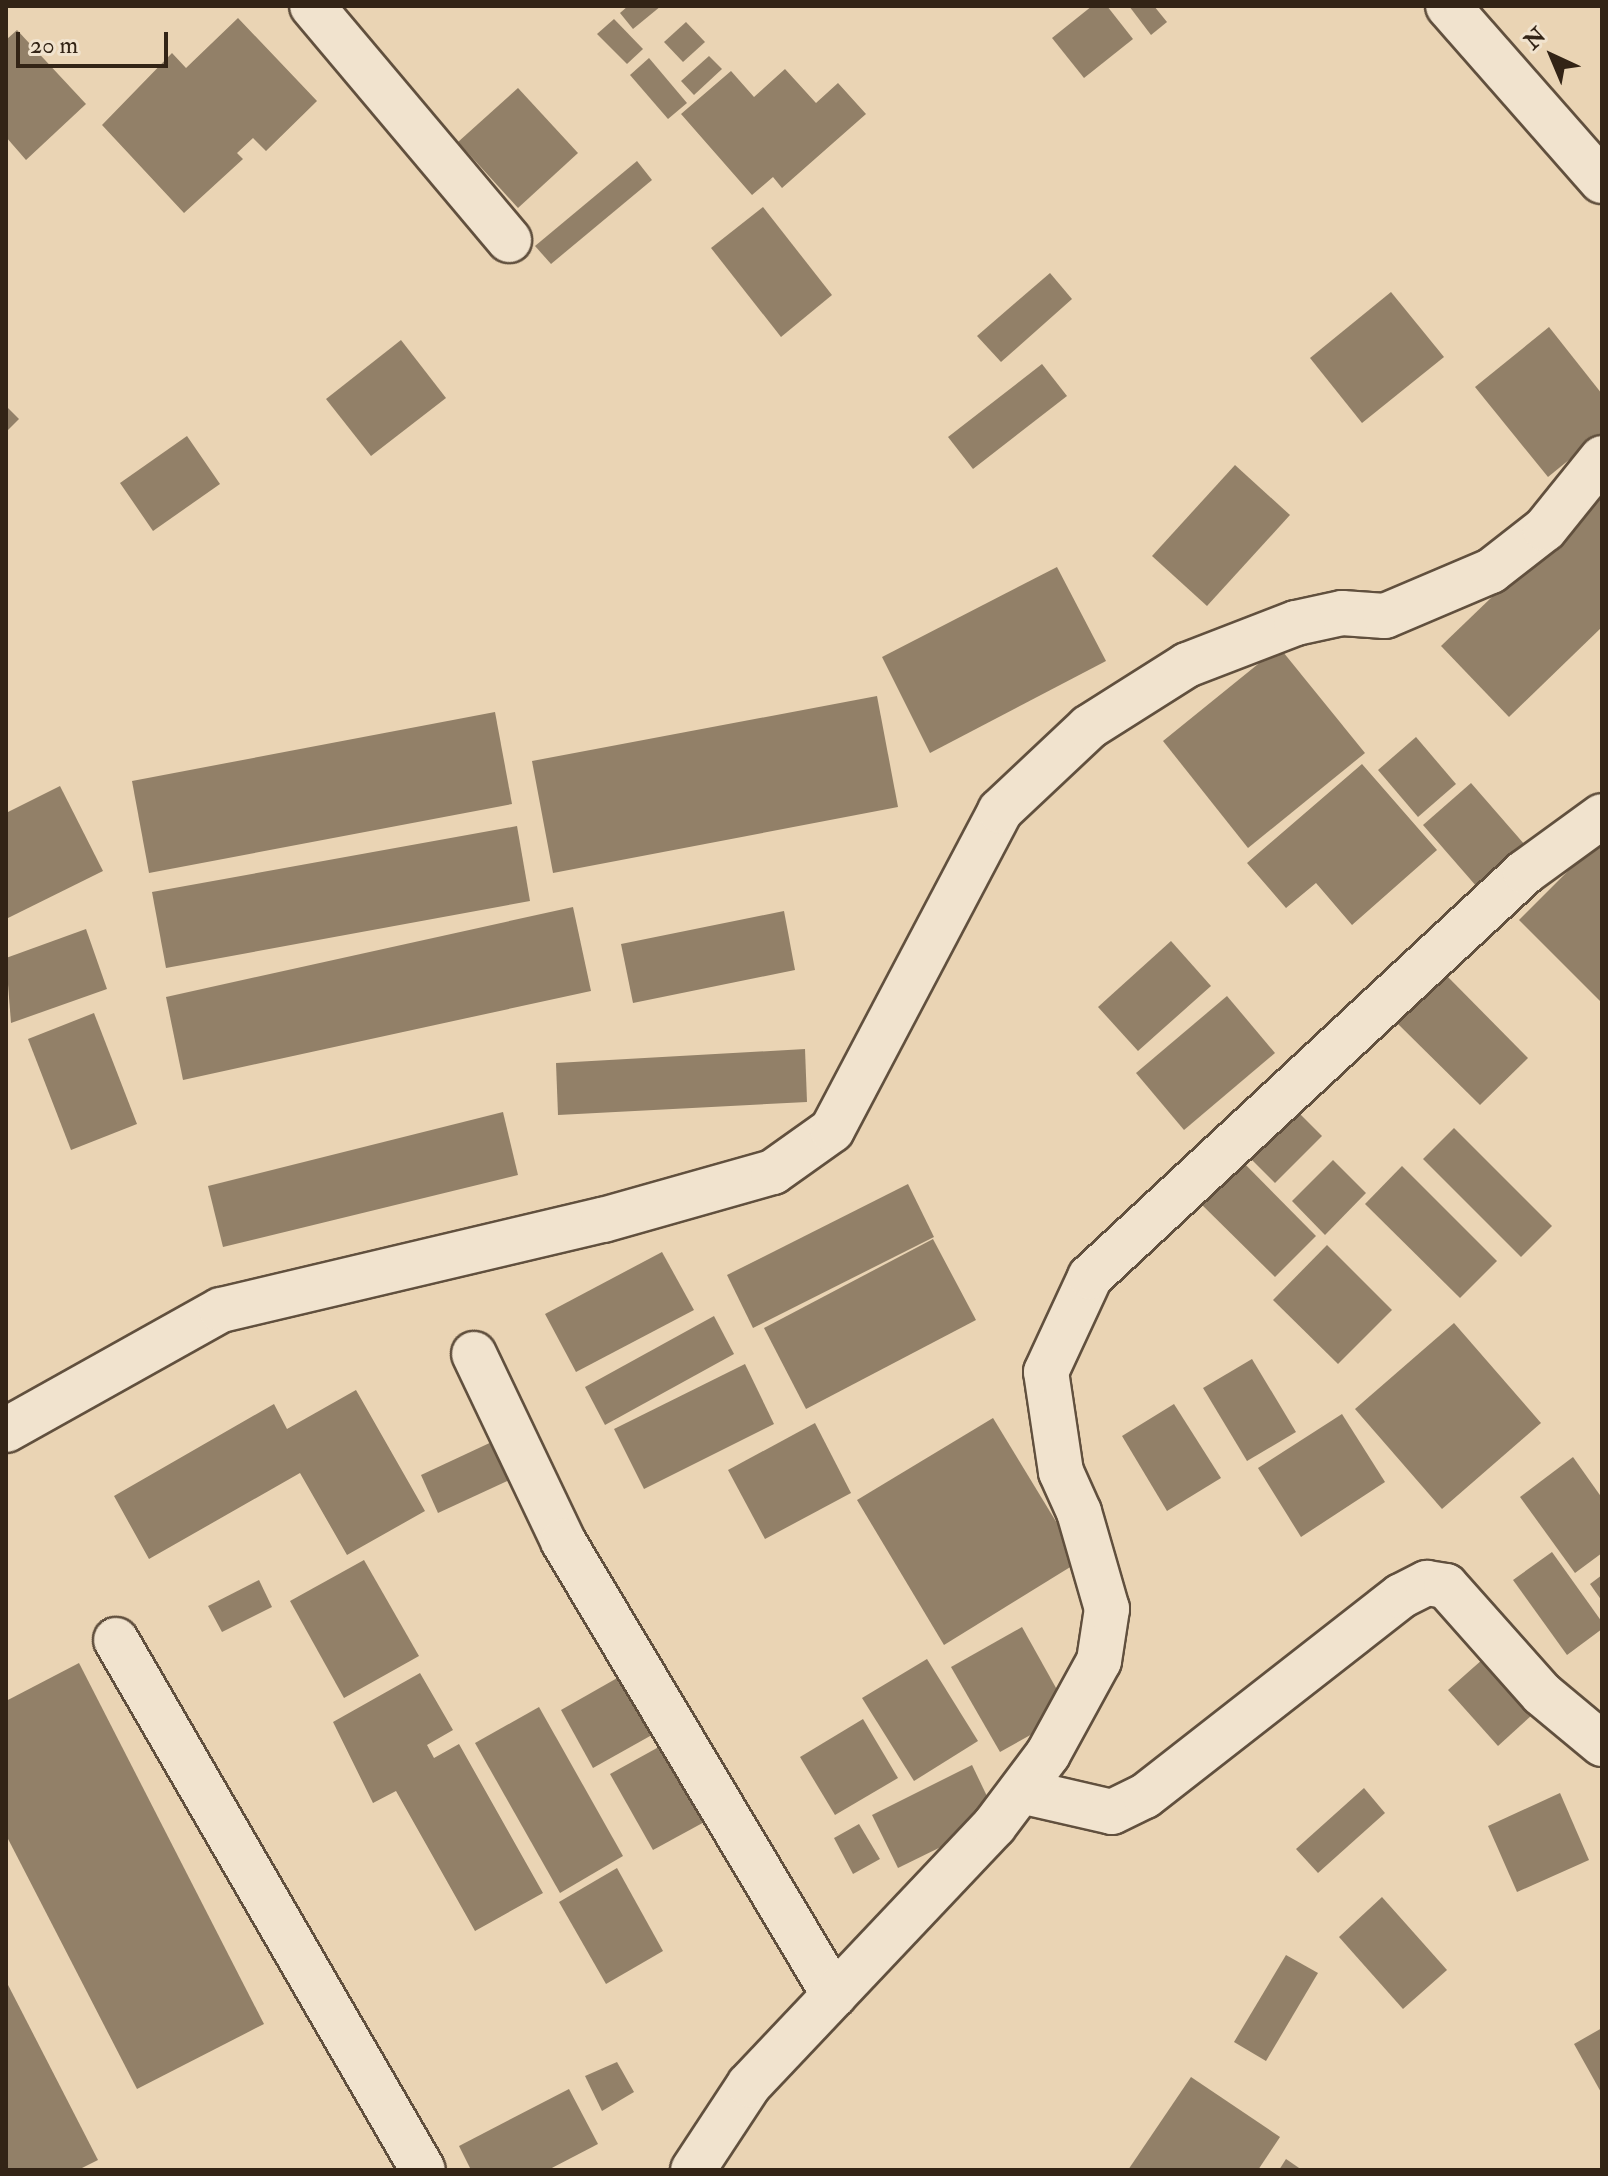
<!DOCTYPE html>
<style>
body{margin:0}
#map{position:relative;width:1608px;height:2176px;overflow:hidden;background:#ead4b4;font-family:"IM FELL Double Pica",serif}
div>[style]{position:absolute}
.building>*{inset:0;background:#928068}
.roads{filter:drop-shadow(2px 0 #61503e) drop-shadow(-2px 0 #61503e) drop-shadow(0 2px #61503e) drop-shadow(0 -2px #61503e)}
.minor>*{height:44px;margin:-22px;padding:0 22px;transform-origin:22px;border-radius:22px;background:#f1e3ce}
span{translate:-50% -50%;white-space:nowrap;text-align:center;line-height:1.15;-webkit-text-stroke:6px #f1e3ce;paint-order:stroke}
.frame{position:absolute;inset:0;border:8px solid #332416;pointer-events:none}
.north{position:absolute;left:1512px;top:16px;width:80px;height:80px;-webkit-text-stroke:6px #f1e3ce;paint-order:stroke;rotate:316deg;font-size:22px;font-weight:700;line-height:32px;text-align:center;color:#332416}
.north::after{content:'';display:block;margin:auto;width:28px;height:36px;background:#332416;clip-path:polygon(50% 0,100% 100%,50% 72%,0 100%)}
.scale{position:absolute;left:16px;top:32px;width:152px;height:36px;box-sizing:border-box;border:4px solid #332416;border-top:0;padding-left:10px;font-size:24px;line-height:28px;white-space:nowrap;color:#332416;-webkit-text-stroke:6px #f1e3ce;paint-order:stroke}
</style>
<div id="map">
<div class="building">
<div style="clip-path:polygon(628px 6px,661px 6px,633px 29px,620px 13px)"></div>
<div style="clip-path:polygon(1092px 6px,1107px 6px,1133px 39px,1084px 78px,1052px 38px)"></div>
<div style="clip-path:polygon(1129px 6px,1154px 6px,1167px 22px,1151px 35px)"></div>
<div style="clip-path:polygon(238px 18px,317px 101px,266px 151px,253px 138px,237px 153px,243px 159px,184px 213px,102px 125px,172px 53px,186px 68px)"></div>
<div style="clip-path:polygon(614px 19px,643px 49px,627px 64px,597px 34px)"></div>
<div style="clip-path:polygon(686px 22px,705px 42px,683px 62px,664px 42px)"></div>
<div style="clip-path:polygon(17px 30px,86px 104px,26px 160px,6px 137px,6px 40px)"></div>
<div style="clip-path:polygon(709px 56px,722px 69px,694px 95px,681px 81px)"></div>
<div style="clip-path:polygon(649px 58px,687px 103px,668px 119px,630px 75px)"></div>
<div style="clip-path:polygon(785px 69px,816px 103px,838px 83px,866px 114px,782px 188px,773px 177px,752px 195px,681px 114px,731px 71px,754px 97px)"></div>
<div style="clip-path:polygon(518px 88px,578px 153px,518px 208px,458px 142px)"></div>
<div style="clip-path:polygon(637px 161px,652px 180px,551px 264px,535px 246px)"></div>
<div style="clip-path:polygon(763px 207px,832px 295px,781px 337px,711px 248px)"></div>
<div style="clip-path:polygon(1050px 273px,1072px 299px,1001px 362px,977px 336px)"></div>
<div style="clip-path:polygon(1391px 292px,1444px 357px,1362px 423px,1310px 358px)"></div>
<div style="clip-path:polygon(1549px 327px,1602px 394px,1602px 433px,1548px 477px,1475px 387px)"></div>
<div style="clip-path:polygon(401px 340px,446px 398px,371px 456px,326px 399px)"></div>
<div style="clip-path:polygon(1042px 364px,1067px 396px,973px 469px,948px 437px)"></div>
<div style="clip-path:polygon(6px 406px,19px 419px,6px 432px)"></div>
<div style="clip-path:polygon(187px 436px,220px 484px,153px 531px,120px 483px)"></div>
<div style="clip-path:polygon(1235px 465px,1290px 515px,1207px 606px,1152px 556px)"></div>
<div style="clip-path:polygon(1602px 491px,1602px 627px,1509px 717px,1441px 646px)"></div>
<div style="clip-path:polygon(1057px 567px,1106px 661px,930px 753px,882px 657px)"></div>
<div style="clip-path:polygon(1279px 647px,1365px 753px,1248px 848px,1163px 741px)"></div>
<div style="clip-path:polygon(877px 696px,898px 807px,553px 873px,532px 761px)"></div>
<div style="clip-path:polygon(495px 712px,512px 804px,149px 873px,132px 781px)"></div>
<div style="clip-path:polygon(1416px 737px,1456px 784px,1418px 817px,1378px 770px)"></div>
<div style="clip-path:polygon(1362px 764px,1437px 850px,1352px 925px,1316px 883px,1286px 908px,1247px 863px)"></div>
<div style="clip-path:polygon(1471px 783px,1525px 845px,1477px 887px,1423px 825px)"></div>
<div style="clip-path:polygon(60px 786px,103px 871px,6px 919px,6px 813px)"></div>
<div style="clip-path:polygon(517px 826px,530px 901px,166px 968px,152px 892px)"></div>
<div style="clip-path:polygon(1602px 837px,1602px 1003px,1519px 920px)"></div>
<div style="clip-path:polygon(573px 907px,591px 991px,183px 1080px,166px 997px)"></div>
<div style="clip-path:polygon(784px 911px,795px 970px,633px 1003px,621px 944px)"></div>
<div style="clip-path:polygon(86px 929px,107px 989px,11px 1023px,6px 958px)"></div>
<div style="clip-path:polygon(1171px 941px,1211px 986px,1138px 1051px,1098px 1007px)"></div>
<div style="clip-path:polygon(1445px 974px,1528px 1058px,1480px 1105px,1397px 1023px)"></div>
<div style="clip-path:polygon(1227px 996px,1275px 1053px,1184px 1130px,1136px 1073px)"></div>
<div style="clip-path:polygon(94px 1013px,137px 1124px,71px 1150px,28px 1039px)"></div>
<div style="clip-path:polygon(805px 1049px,807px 1102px,558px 1115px,556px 1063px)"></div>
<div style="clip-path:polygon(1287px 1101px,1322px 1136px,1275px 1183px,1240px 1148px)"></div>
<div style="clip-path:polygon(503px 1112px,518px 1175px,223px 1247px,208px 1186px)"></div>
<div style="clip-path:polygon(1454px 1128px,1552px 1226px,1521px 1257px,1423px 1159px)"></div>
<div style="clip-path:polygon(1233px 1152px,1316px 1236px,1275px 1277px,1191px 1194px)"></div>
<div style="clip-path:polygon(1333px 1160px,1366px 1193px,1325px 1235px,1292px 1201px)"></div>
<div style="clip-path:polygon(1402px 1166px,1497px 1261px,1460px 1298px,1365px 1204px)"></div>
<div style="clip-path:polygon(908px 1184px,934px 1237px,753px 1328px,727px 1275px)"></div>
<div style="clip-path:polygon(933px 1239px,976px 1320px,806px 1409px,764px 1328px)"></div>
<div style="clip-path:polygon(1327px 1245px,1392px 1310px,1338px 1364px,1273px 1300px)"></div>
<div style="clip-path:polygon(662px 1252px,694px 1310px,576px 1372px,545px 1314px)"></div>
<div style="clip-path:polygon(714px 1316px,734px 1354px,605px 1425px,585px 1387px)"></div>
<div style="clip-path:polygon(1454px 1323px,1541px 1423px,1442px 1509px,1355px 1409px)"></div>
<div style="clip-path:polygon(1252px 1359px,1296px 1432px,1247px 1461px,1203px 1388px)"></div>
<div style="clip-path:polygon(745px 1364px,774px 1424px,644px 1489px,614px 1429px)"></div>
<div style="clip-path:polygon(356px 1390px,425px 1511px,347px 1555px,300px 1473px,149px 1559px,114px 1496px,274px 1404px,287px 1429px)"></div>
<div style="clip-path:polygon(1174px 1404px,1221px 1478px,1167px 1511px,1122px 1436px)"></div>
<div style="clip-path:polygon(1342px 1414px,1385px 1482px,1301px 1537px,1258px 1468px)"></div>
<div style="clip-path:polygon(993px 1418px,1080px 1561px,944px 1645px,857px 1500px)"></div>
<div style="clip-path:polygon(815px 1423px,851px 1493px,765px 1539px,728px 1470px)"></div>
<div style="clip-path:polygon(496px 1440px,514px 1478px,438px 1513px,421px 1475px)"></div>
<div style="clip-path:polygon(1573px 1457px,1602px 1498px,1602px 1553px,1575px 1573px,1520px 1497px)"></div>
<div style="clip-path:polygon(1552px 1552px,1602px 1622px,1602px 1629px,1567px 1655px,1513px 1580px)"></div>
<div style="clip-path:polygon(364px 1560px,419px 1656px,344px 1698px,290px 1601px)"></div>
<div style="clip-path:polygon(1602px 1575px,1602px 1601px,1590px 1584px)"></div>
<div style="clip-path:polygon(259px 1580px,272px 1607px,222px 1632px,208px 1606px)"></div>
<div style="clip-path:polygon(1022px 1627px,1070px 1713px,1000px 1752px,951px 1667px)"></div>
<div style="clip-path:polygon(927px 1659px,978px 1741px,914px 1781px,862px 1698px)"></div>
<div style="clip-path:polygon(1483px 1659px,1532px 1715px,1498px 1746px,1448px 1690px)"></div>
<div style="clip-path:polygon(79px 1663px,264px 2024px,137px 2089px,6px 1835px,6px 1701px)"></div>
<div style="clip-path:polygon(420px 1673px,453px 1730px,427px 1745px,434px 1758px,459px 1744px,543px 1893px,475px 1931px,396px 1791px,373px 1803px,333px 1722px)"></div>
<div style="clip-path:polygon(626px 1673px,659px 1731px,593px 1768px,561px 1710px)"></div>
<div style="clip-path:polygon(539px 1707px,623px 1856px,560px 1893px,475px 1743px)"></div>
<div style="clip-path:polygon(863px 1719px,898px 1778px,835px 1815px,800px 1757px)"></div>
<div style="clip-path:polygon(675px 1738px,719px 1814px,653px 1850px,610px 1774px)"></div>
<div style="clip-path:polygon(972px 1765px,998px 1819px,898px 1868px,872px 1815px)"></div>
<div style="clip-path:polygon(1364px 1788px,1385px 1813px,1318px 1873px,1296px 1849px)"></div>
<div style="clip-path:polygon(1560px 1793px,1589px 1860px,1517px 1892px,1488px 1826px)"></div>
<div style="clip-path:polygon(859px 1824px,880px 1859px,853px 1874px,834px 1838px)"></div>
<div style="clip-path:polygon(617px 1868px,663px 1951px,606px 1984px,559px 1902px)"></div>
<div style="clip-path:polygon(1382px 1897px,1447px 1970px,1403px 2009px,1339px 1937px)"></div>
<div style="clip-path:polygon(1286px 1955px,1318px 1973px,1266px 2061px,1234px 2042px)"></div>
<div style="clip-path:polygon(6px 1981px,98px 2160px,78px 2170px,6px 2170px)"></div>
<div style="clip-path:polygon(1602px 2028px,1602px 2094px,1574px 2044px)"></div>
<div style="clip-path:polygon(617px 2062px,634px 2092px,602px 2111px,585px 2076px)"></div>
<div style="clip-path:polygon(1191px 2077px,1280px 2137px,1258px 2170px,1128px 2170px)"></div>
<div style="clip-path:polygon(569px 2089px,598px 2144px,548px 2170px,471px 2170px,459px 2146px)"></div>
<div style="clip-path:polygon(1286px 2159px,1302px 2170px,1279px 2170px)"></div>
</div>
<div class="roads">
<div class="minor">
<div style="left:312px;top:6px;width:306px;rotate:49.9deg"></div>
<div style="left:1448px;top:6px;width:233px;rotate:48.7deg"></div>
<div style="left:474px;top:1354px;width:207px;rotate:64.5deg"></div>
<div style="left:563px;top:1541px;width:529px;rotate:59.17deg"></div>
<div style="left:6px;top:1430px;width:246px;rotate:-29.2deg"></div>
<div style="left:221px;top:1310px;width:392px;rotate:-13.3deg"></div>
<div style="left:603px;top:1220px;width:177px;rotate:-15.8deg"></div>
<div style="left:773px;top:1172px;width:72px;rotate:-35.4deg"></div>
<div style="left:832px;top:1130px;width:361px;rotate:-62.2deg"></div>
<div style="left:1000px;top:811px;width:122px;rotate:-43.3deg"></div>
<div style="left:1089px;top:727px;width:116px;rotate:-32.3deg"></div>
<div style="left:1187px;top:665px;width:117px;rotate:-21.1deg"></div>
<div style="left:1296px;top:623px;width:47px;rotate:-12.3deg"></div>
<div style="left:1342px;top:613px;width:43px;rotate:4deg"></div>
<div style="left:1385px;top:616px;width:115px;rotate:-23deg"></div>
<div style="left:1491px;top:571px;width:68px;rotate:-37.9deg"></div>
<div style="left:1545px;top:529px;width:91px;rotate:-51.2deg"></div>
<div style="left:116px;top:1640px;width:612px;rotate:59.92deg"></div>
<div style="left:1021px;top:1791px;width:93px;rotate:13deg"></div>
<div style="left:1112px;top:1812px;width:37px;rotate:-26deg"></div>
<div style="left:1145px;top:1796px;width:325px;rotate:-38deg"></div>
<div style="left:1401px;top:1596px;width:29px;rotate:-27deg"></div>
<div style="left:1427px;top:1583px;width:19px;rotate:9deg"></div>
<div style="left:1446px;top:1586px;width:144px;rotate:48.4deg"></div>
<div style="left:1542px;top:1694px;width:78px;rotate:39.8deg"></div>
<div style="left:693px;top:2170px;width:102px;rotate:-56.6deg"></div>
<div style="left:749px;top:2085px;width:357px;rotate:-46.6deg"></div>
<div style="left:994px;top:1826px;width:90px;rotate:-53.1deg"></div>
<div style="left:1048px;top:1754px;width:106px;rotate:-61.3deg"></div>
<div style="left:1099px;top:1661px;width:53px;rotate:-81.3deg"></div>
<div style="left:1107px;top:1609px;width:101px;rotate:-106.1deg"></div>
<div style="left:1079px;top:1512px;width:44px;rotate:-114.2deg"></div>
<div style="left:1061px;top:1472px;width:101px;rotate:-98.5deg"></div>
<div style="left:1046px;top:1372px;width:105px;rotate:-65.1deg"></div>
<div style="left:1090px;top:1277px;width:594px;rotate:-42.95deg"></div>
<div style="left:1525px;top:872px;width:95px;rotate:-36deg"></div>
</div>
</div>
<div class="frame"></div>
<div class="north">N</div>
<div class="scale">20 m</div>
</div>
